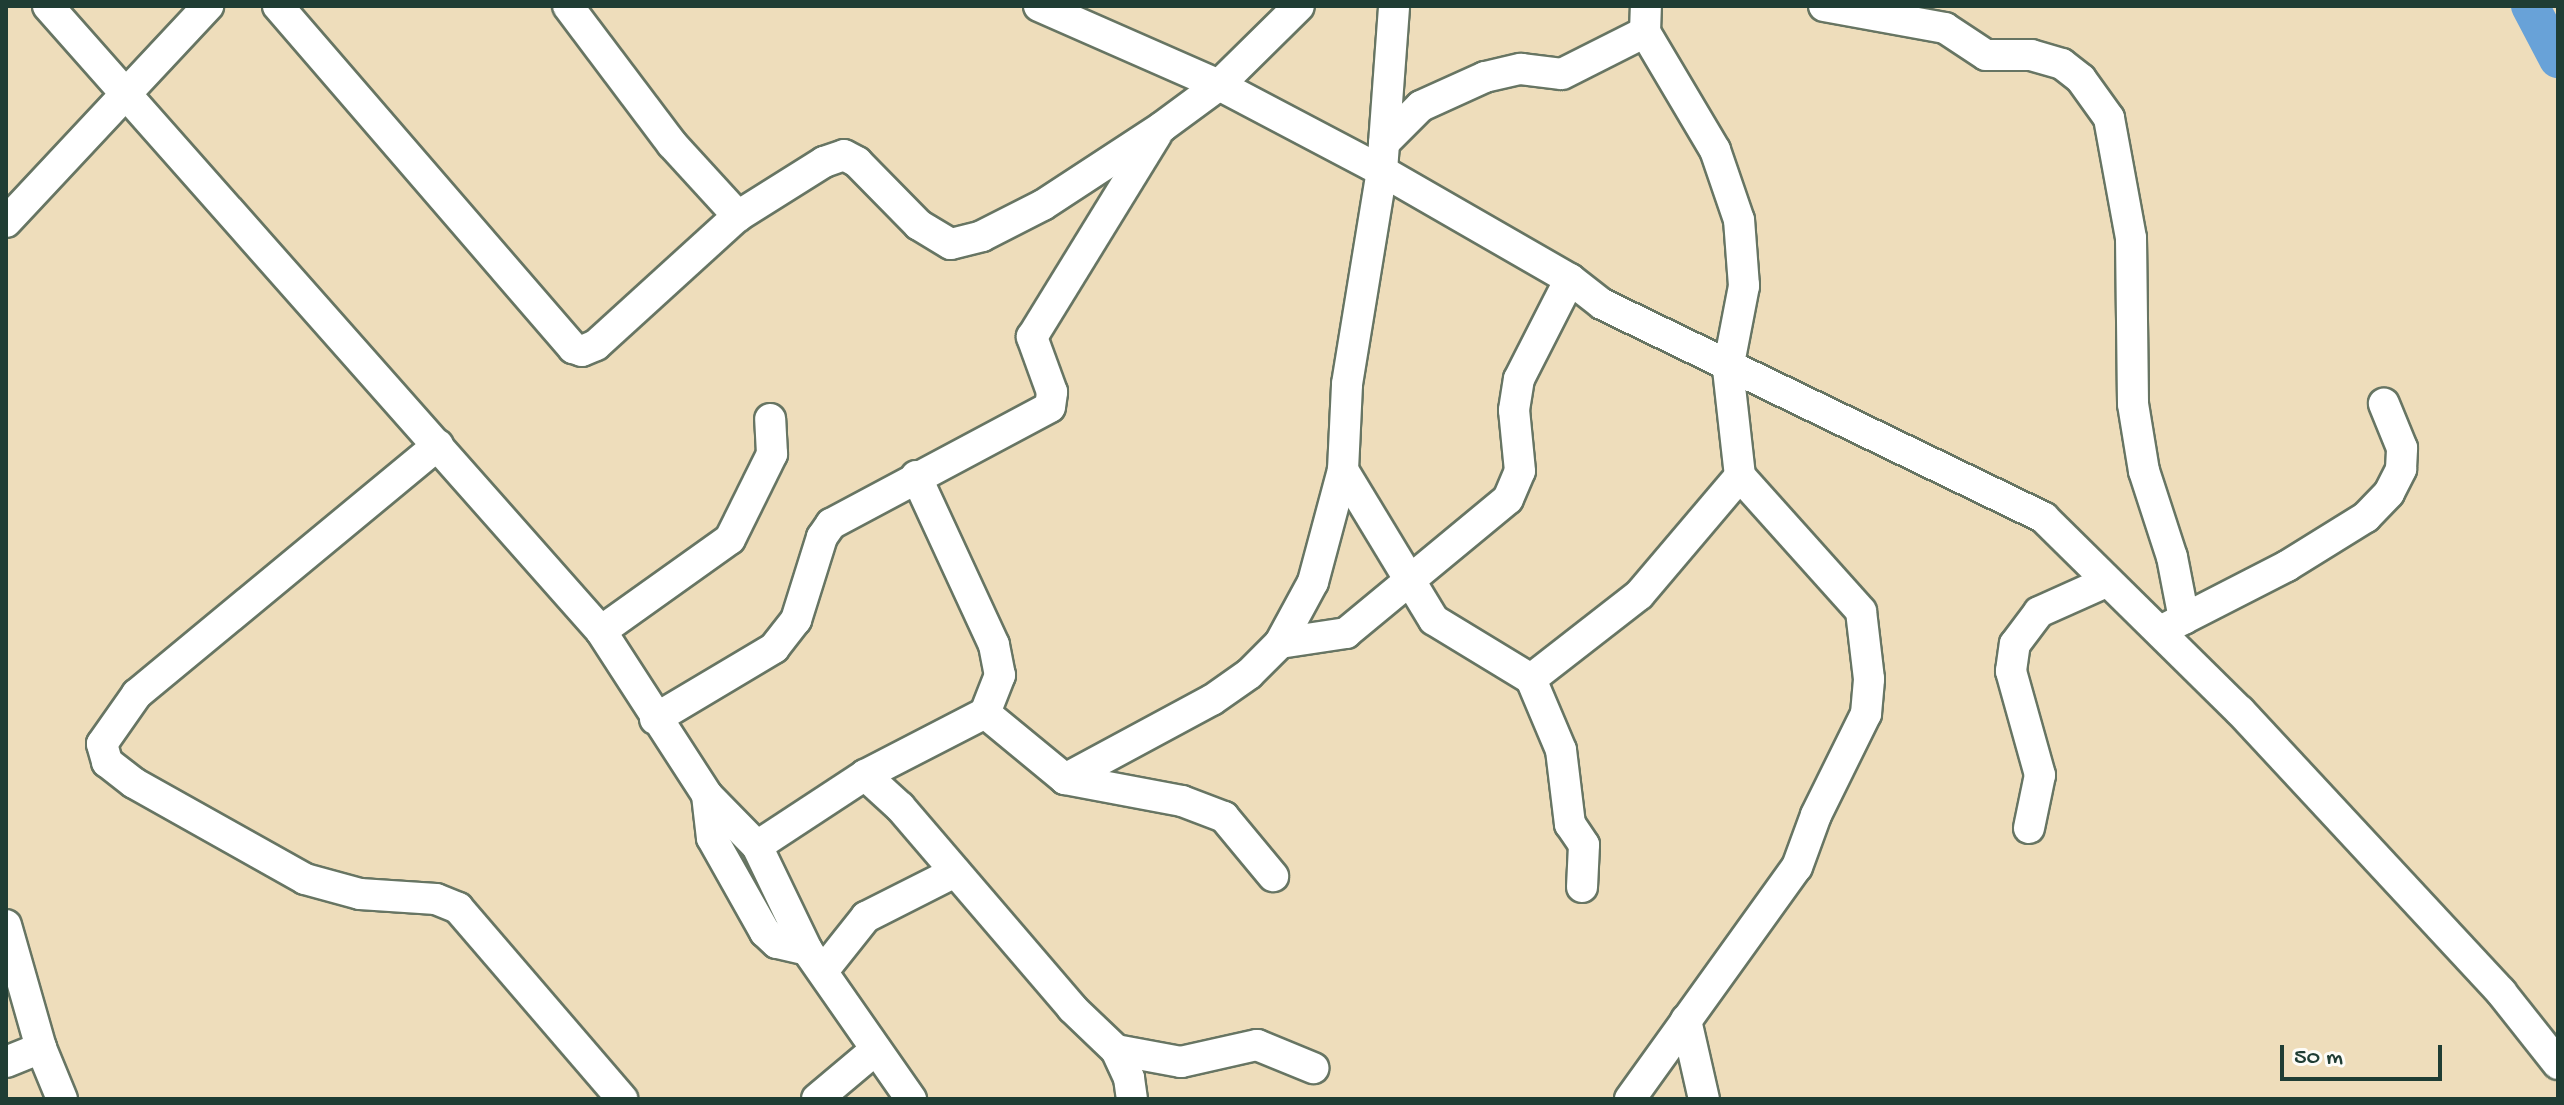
<!DOCTYPE html>
<style>
body{margin:0}
#map{position:relative;width:2564px;height:1105px;overflow:hidden;background:#edb;font-family:"Gochi Hand",sans-serif}
div>[style]{position:absolute}
.river>*{height:38px;margin:-19px;padding:0 19px;transform-origin:19px;border-radius:19px;background:#68a2d8}
.roads{filter:drop-shadow(2px 0 #677563) drop-shadow(-2px 0 #677563) drop-shadow(0 2px #677563) drop-shadow(0 -2px #677563)}
.minor>*{height:30px;margin:-15px;padding:0 15px;transform-origin:15px;border-radius:15px;background:#fff}
span{translate:-50% -50%;white-space:nowrap;text-align:center;line-height:1.15;-webkit-text-stroke:7px #fdfcf7;paint-order:stroke}
.frame{position:absolute;inset:0;border:8px solid #1f3d34;pointer-events:none}
.scale{position:absolute;left:2280px;top:1045px;width:162px;height:36px;box-sizing:border-box;border:4px solid #1f3d34;border-top:0;padding-left:10px;font-size:24px;line-height:28px;white-space:nowrap;color:#1f3d34;-webkit-text-stroke:6px #fdfcf7;paint-order:stroke}
</style>
<div id="map">
<div class="river">
<div style="left:2530px;top:6px;width:60px;rotate:62.2deg"></div>
</div>
<div class="roads">
<div class="minor">
<div style="left:48px;top:6px;width:835px;rotate:48.5deg"></div>
<div style="left:601px;top:631px;width:195px;rotate:57.1deg"></div>
<div style="left:707px;top:795px;width:71px;rotate:45.6deg"></div>
<div style="left:757px;top:846px;width:115px;rotate:64.3deg"></div>
<div style="left:807px;top:950px;width:182px;rotate:55.1deg"></div>
<div style="left:278px;top:6px;width:452px;rotate:49.2deg"></div>
<div style="left:573px;top:348px;width:9px;rotate:18deg"></div>
<div style="left:582px;top:351px;width:15px;rotate:-23deg"></div>
<div style="left:596px;top:345px;width:192px;rotate:-42.3deg"></div>
<div style="left:738px;top:216px;width:102px;rotate:-32.1deg"></div>
<div style="left:824px;top:162px;width:21px;rotate:-19deg"></div>
<div style="left:844px;top:155px;width:15px;rotate:28deg"></div>
<div style="left:857px;top:162px;width:88px;rotate:45.5deg"></div>
<div style="left:919px;top:225px;width:37px;rotate:31deg"></div>
<div style="left:951px;top:244px;width:32px;rotate:-14deg"></div>
<div style="left:982px;top:236px;width:68px;rotate:-26.9deg"></div>
<div style="left:1043px;top:205px;width:142px;rotate:-33.2deg"></div>
<div style="left:1162px;top:127px;width:71px;rotate:-36.4deg"></div>
<div style="left:1219px;top:85px;width:112px;rotate:-44.6deg"></div>
<div style="left:568px;top:6px;width:173px;rotate:53deg"></div>
<div style="left:672px;top:144px;width:98px;rotate:47.5deg"></div>
<div style="left:1039px;top:6px;width:197px;rotate:23.7deg"></div>
<div style="left:1219px;top:85px;width:184px;rotate:27.8deg"></div>
<div style="left:1382px;top:171px;width:217px;rotate:29.9deg"></div>
<div style="left:1570px;top:279px;width:41px;rotate:38deg"></div>
<div style="left:1602px;top:304px;width:491px;rotate:25.8deg"></div>
<div style="left:2044px;top:518px;width:275px;rotate:44.6deg"></div>
<div style="left:2240px;top:711px;width:384px;rotate:47.1deg"></div>
<div style="left:2501px;top:992px;width:92px;rotate:51.6deg"></div>
<div style="left:1824px;top:6px;width:123px;rotate:10.3deg"></div>
<div style="left:1945px;top:28px;width:49px;rotate:33.4deg"></div>
<div style="left:1986px;top:55px;width:45px"></div>
<div style="left:2031px;top:55px;width:32px;rotate:16deg"></div>
<div style="left:2062px;top:64px;width:24px;rotate:38deg"></div>
<div style="left:2081px;top:79px;width:48px;rotate:54.3deg"></div>
<div style="left:2109px;top:118px;width:122px;rotate:79.6deg"></div>
<div style="left:2131px;top:238px;width:166px;rotate:89.3deg"></div>
<div style="left:2133px;top:404px;width:68px;rotate:80.7deg"></div>
<div style="left:2144px;top:471px;width:90px;rotate:72deg"></div>
<div style="left:2172px;top:557px;width:63px;rotate:79deg"></div>
<div style="left:1384px;top:143px;width:52px;rotate:-45deg"></div>
<div style="left:1421px;top:106px;width:70px;rotate:-24.4deg"></div>
<div style="left:1485px;top:77px;width:37px;rotate:-13deg"></div>
<div style="left:1521px;top:69px;width:41px;rotate:7deg"></div>
<div style="left:1562px;top:74px;width:93px;rotate:-26.8deg"></div>
<div style="left:6px;top:222px;width:296px;rotate:-46.9deg"></div>
<div style="left:438px;top:445px;width:391px;rotate:140.4deg"></div>
<div style="left:137px;top:694px;width:61px;rotate:125deg"></div>
<div style="left:102px;top:744px;width:19px;rotate:74deg"></div>
<div style="left:107px;top:762px;width:34px;rotate:38deg"></div>
<div style="left:134px;top:783px;width:196px;rotate:29.3deg"></div>
<div style="left:305px;top:879px;width:57px;rotate:15.3deg"></div>
<div style="left:360px;top:894px;width:76px;rotate:3.8deg"></div>
<div style="left:436px;top:899px;width:24px;rotate:22deg"></div>
<div style="left:458px;top:908px;width:252px;rotate:49.3deg"></div>
<div style="left:1343px;top:470px;width:175px;rotate:58.8deg"></div>
<div style="left:1434px;top:620px;width:114px;rotate:31.3deg"></div>
<div style="left:1531px;top:679px;width:77px;rotate:67.1deg"></div>
<div style="left:1561px;top:750px;width:75px;rotate:83.1deg"></div>
<div style="left:1570px;top:824px;width:25px;rotate:56deg"></div>
<div style="left:1584px;top:845px;width:42px;rotate:92.7deg"></div>
<div style="left:916px;top:476px;width:186px;rotate:65.2deg"></div>
<div style="left:994px;top:645px;width:31px;rotate:79deg"></div>
<div style="left:1000px;top:675px;width:41px;rotate:111.5deg"></div>
<div style="left:2168px;top:627px;width:134px;rotate:-27.1deg"></div>
<div style="left:2287px;top:566px;width:93px;rotate:-31.8deg"></div>
<div style="left:2366px;top:517px;width:33px;rotate:-46deg"></div>
<div style="left:2389px;top:493px;width:27px;rotate:-63deg"></div>
<div style="left:2401px;top:469px;width:21px;rotate:-87deg"></div>
<div style="left:2402px;top:448px;width:48px;rotate:-112.2deg"></div>
<div style="left:601px;top:631px;width:158px;rotate:-35.5deg"></div>
<div style="left:730px;top:539px;width:95px;rotate:-63.7deg"></div>
<div style="left:772px;top:454px;width:35px;rotate:-93deg"></div>
<div style="left:1280px;top:643px;width:67px;rotate:-8.6deg"></div>
<div style="left:1346px;top:633px;width:210px;rotate:-39.6deg"></div>
<div style="left:1508px;top:499px;width:30px;rotate:-67deg"></div>
<div style="left:1520px;top:471px;width:61px;rotate:-95.6deg"></div>
<div style="left:1514px;top:410px;width:31px;rotate:-81deg"></div>
<div style="left:1519px;top:379px;width:112px;rotate:-63deg"></div>
<div style="left:1531px;top:679px;width:137px;rotate:-37.9deg"></div>
<div style="left:1639px;top:595px;width:156px;rotate:-49.7deg"></div>
<div style="left:655px;top:719px;width:139px;rotate:-30.8deg"></div>
<div style="left:774px;top:648px;width:36px;rotate:-52deg"></div>
<div style="left:796px;top:620px;width:87px;rotate:-72.6deg"></div>
<div style="left:822px;top:537px;width:16px;rotate:-55deg"></div>
<div style="left:831px;top:524px;width:248px;rotate:-28.1deg"></div>
<div style="left:1050px;top:407px;width:15px;rotate:-82deg"></div>
<div style="left:1052px;top:392px;width:59px;rotate:-110deg"></div>
<div style="left:1032px;top:337px;width:238px;rotate:-58.4deg"></div>
<div style="left:865px;top:775px;width:47px;rotate:42.4deg"></div>
<div style="left:900px;top:807px;width:265px;rotate:49.4deg"></div>
<div style="left:1072px;top:1008px;width:61px;rotate:43.7deg"></div>
<div style="left:1116px;top:1050px;width:31px;rotate:65deg"></div>
<div style="left:1129px;top:1078px;width:21px;rotate:82deg"></div>
<div style="left:1065px;top:779px;width:167px;rotate:-28.3deg"></div>
<div style="left:1212px;top:700px;width:45px;rotate:-35.1deg"></div>
<div style="left:1249px;top:674px;width:44px;rotate:-45deg"></div>
<div style="left:1280px;top:643px;width:69px;rotate:-61.6deg"></div>
<div style="left:1313px;top:582px;width:116px;rotate:-75deg"></div>
<div style="left:1343px;top:470px;width:86px;rotate:-87.3deg"></div>
<div style="left:1347px;top:384px;width:216px;rotate:-80.7deg"></div>
<div style="left:1382px;top:171px;width:165px;rotate:-85.8deg"></div>
<div style="left:707px;top:795px;width:43px;rotate:83.4deg"></div>
<div style="left:712px;top:838px;width:108px;rotate:60.6deg"></div>
<div style="left:765px;top:932px;width:16px;rotate:43deg"></div>
<div style="left:777px;top:943px;width:31px;rotate:13deg"></div>
<div style="left:2029px;top:828px;width:54px;rotate:-78.3deg"></div>
<div style="left:2040px;top:775px;width:108px;rotate:-105.6deg"></div>
<div style="left:2011px;top:671px;width:27px;rotate:-82deg"></div>
<div style="left:2015px;top:644px;width:40px;rotate:-53deg"></div>
<div style="left:2039px;top:612px;width:73px;rotate:-24.1deg"></div>
<div style="left:757px;top:846px;width:129px;rotate:-33.3deg"></div>
<div style="left:865px;top:775px;width:135px;rotate:-27.3deg"></div>
<div style="left:985px;top:713px;width:104px;rotate:39.5deg"></div>
<div style="left:1065px;top:779px;width:119px;rotate:10.6deg"></div>
<div style="left:1182px;top:801px;width:45px;rotate:20.9deg"></div>
<div style="left:1224px;top:817px;width:77px;rotate:50.3deg"></div>
<div style="left:6px;top:925px;width:128px;rotate:74.1deg"></div>
<div style="left:41px;top:1048px;width:55px;rotate:67.6deg"></div>
<div style="left:823px;top:971px;width:69px;rotate:-51.5deg"></div>
<div style="left:866px;top:917px;width:100px;rotate:-26.8deg"></div>
<div style="left:1686px;top:1020px;width:81px;rotate:77.2deg"></div>
<div style="left:1116px;top:1050px;width:66px;rotate:10.5deg"></div>
<div style="left:1181px;top:1062px;width:78px;rotate:-12.6deg"></div>
<div style="left:1257px;top:1045px;width:61px;rotate:22.3deg"></div>
<div style="left:6px;top:1062px;width:38px;rotate:-22deg"></div>
<div style="left:817px;top:1099px;width:75px;rotate:-40.1deg"></div>
<div style="left:1630px;top:1099px;width:286px;rotate:-54.3deg"></div>
<div style="left:1797px;top:867px;width:55px;rotate:-69.9deg"></div>
<div style="left:1816px;top:815px;width:113px;rotate:-63.7deg"></div>
<div style="left:1866px;top:714px;width:35px;rotate:-85deg"></div>
<div style="left:1869px;top:679px;width:68px;rotate:-96.7deg"></div>
<div style="left:1861px;top:611px;width:181px;rotate:-131.9deg"></div>
<div style="left:1740px;top:476px;width:108px;rotate:-96.4deg"></div>
<div style="left:1728px;top:369px;width:85px;rotate:-79.1deg"></div>
<div style="left:1744px;top:286px;width:66px;rotate:-94.3deg"></div>
<div style="left:1739px;top:220px;width:74px;rotate:-108.9deg"></div>
<div style="left:1715px;top:150px;width:137px;rotate:-120.7deg"></div>
<div style="left:1645px;top:32px;width:26px;rotate:-88deg"></div>
</div>
</div>
<div class="frame"></div>
<div class="scale">50 m</div>
</div>
